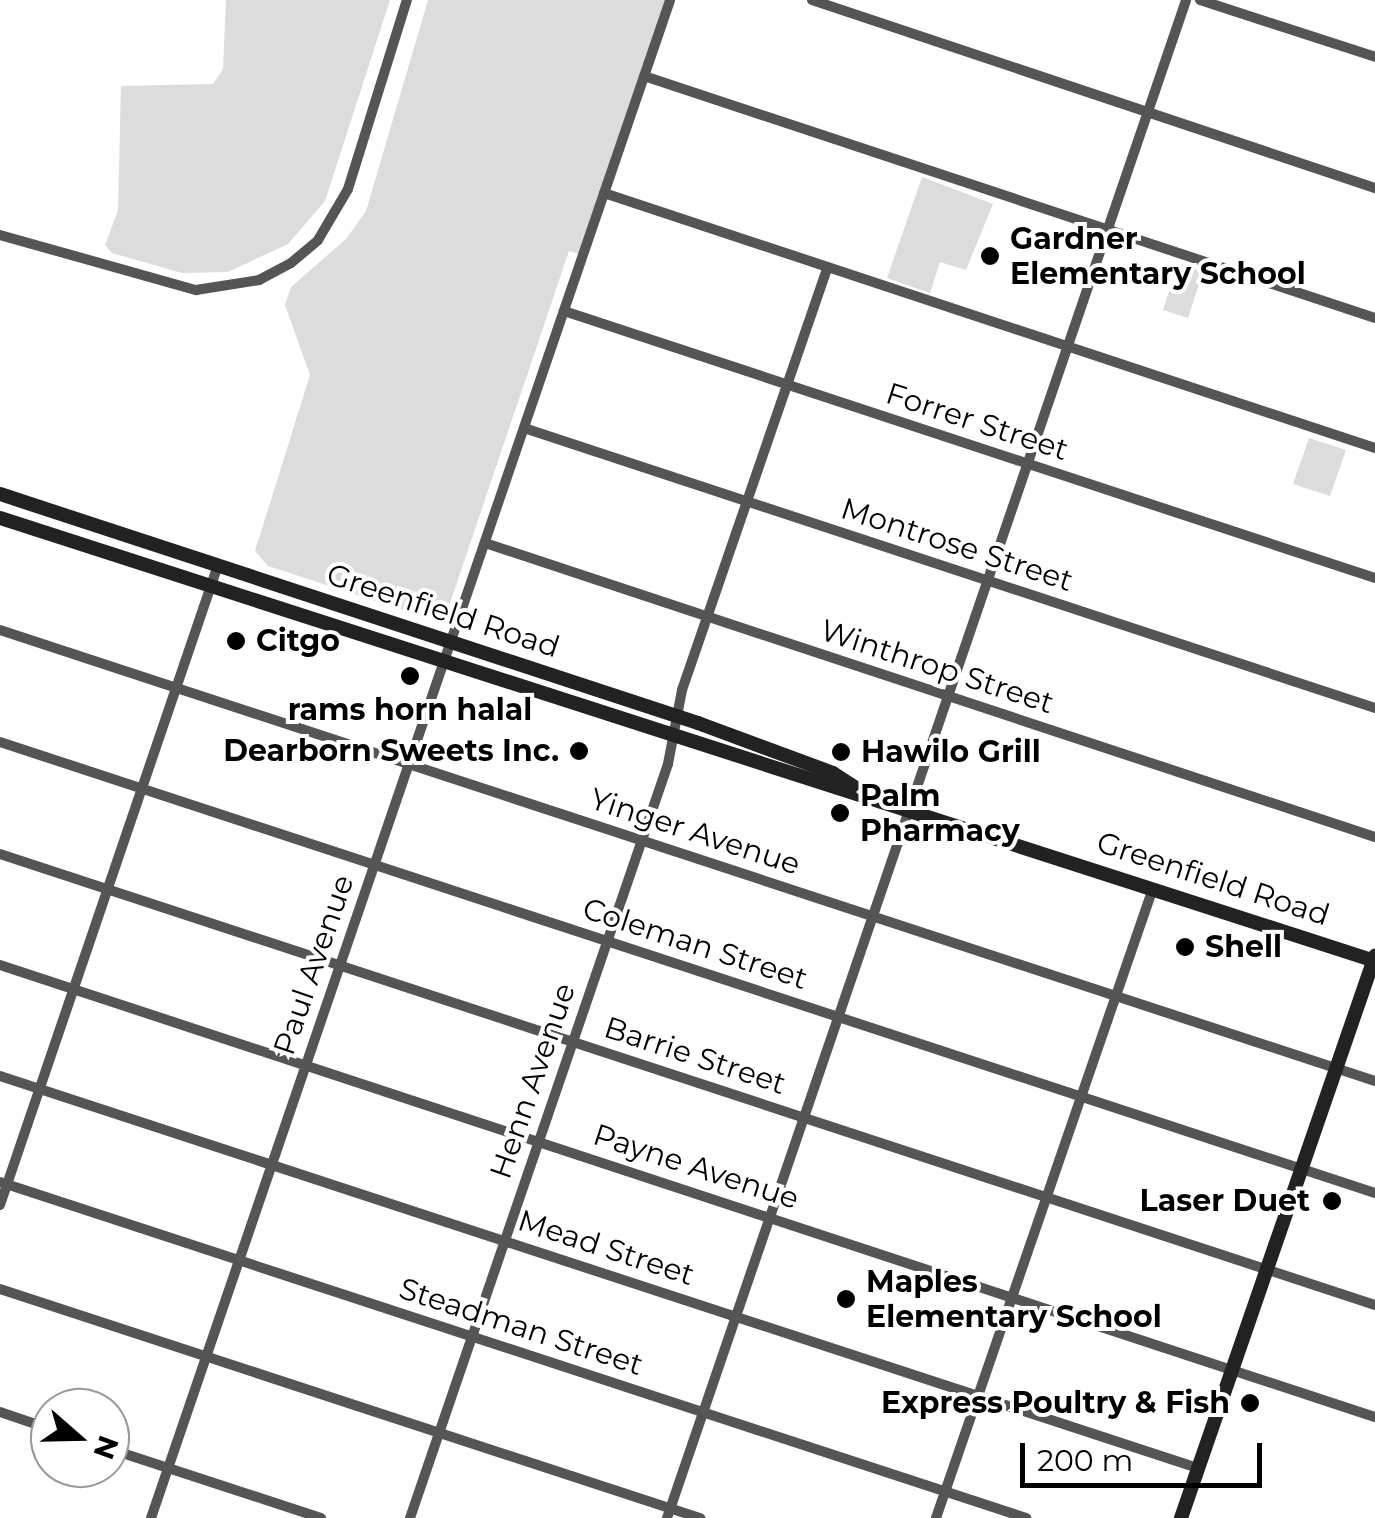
<!DOCTYPE html>
<style>
body{margin:0}
#map{position:relative;width:1375px;height:1518px;overflow:hidden;background:#fff;font-family:Montserrat,sans-serif}
div>[style]{position:absolute}
.green>*{inset:0;background:#dcdcdc}
.street>*{height:10px;margin:-5px;padding:0 5px;transform-origin:5px;border-radius:5px;background:#555}
.secondary>*{height:14px;margin:-7px;padding:0 7px;transform-origin:7px;border-radius:7px;background:#222}
.dots>*{width:28px;height:28px;translate:-50% -50%;box-sizing:border-box;border:5px solid #fff;border-radius:50%}
span{translate:-50% -50%;white-space:nowrap;text-align:center;line-height:1.15;-webkit-text-stroke:8px #fff;paint-order:stroke}
.poi-label{font-size:30px;color:#000;font-weight:700}
.left{translate:0 -50%;text-align:left}
.right{translate:-100% -50%;text-align:right}
.street-label{font-size:30px;color:#000}
.north{position:absolute;left:30px;top:1388px;width:100px;height:100px;box-sizing:border-box;background:#fff;border:2px solid #999;border-radius:50%;rotate:110deg;font-size:28px;font-weight:700;line-height:40px;text-align:center;color:#000}
.north::after{content:'';display:block;margin:auto;width:35px;height:45px;background:#000;clip-path:polygon(50% 0,100% 100%,50% 72%,0 100%)}
.scale{position:absolute;left:1020px;top:1443px;width:242px;height:45px;box-sizing:border-box;border:5px solid #000;border-top:0;padding-left:12px;font-size:30px;line-height:35px;white-space:nowrap;color:#000;-webkit-text-stroke:8px #fff;paint-order:stroke}
</style>
<div id="map">
<div class="green">
<div style="clip-path:polygon(226px 0,390px 0,325px 201px,288px 244px,228px 272px,182px 273px,112px 253px,105px 245px,118px 210px,121px 86px,213px 84px,223px 69px)"></div>
<div style="clip-path:polygon(428px 0,666px 0,579px 254px,569px 251px,446px 615px,434px 620px,268px 566px,255px 551px,310px 375px,285px 305px,291px 287px,346px 239px,366px 211px)"></div>
<div style="clip-path:polygon(922px 177px,993px 204px,966px 270px,940px 262px,930px 293px,887px 278px)"></div>
<div style="clip-path:polygon(1178px 263px,1203px 272px,1188px 318px,1163px 310px)"></div>
<div style="clip-path:polygon(1309px 438px,1346px 450px,1330px 496px,1293px 484px)"></div>
</div>
<div class="street">
<div style="left:812px;top:0;width:594px;rotate:18.47deg"></div>
<div style="left:1200px;top:0;width:184px;rotate:18deg"></div>
<div style="left:644px;top:76px;width:770px;rotate:18.32deg"></div>
<div style="left:604px;top:193px;width:812px;rotate:18.3deg"></div>
<div style="left:0;top:235px;width:204px;rotate:15.7deg"></div>
<div style="left:196px;top:290px;width:64px;rotate:-9deg"></div>
<div style="left:259px;top:280px;width:36px;rotate:-28deg"></div>
<div style="left:291px;top:263px;width:35px;rotate:-40deg"></div>
<div style="left:318px;top:240px;width:59px;rotate:-59.5deg"></div>
<div style="left:348px;top:189px;width:198px;rotate:-72.7deg"></div>
<div style="left:564px;top:311px;width:854px;rotate:18.22deg"></div>
<div style="left:524px;top:428px;width:896px;rotate:18.21deg"></div>
<div style="left:485px;top:543px;width:937px;rotate:18.28deg"></div>
<div style="left:0;top:630px;width:1447px;rotate:18.16deg"></div>
<div style="left:0;top:742px;width:1447px;rotate:18.16deg"></div>
<div style="left:0;top:854px;width:1447px;rotate:18.16deg"></div>
<div style="left:0;top:965px;width:1447px;rotate:18.2deg"></div>
<div style="left:0;top:1076px;width:1261px;rotate:18.12deg"></div>
<div style="left:0;top:1182px;width:1080px;rotate:18.13deg"></div>
<div style="left:0;top:1205px;width:676px;rotate:-71.19deg"></div>
<div style="left:0;top:1289px;width:737px;rotate:18.12deg"></div>
<div style="left:0;top:1412px;width:53px;rotate:18.8deg"></div>
<div style="left:110px;top:1449px;width:222px;rotate:18.1deg"></div>
<div style="left:151px;top:1518px;width:1604px;rotate:-71.12deg"></div>
<div style="left:410px;top:1518px;width:797px;rotate:-71.11deg"></div>
<div style="left:668px;top:764px;width:75px;rotate:-79.3deg"></div>
<div style="left:682px;top:690px;width:447px;rotate:-71deg"></div>
<div style="left:667px;top:1518px;width:1604px;rotate:-71.12deg"></div>
<div style="left:936px;top:1518px;width:666px;rotate:-70.99deg"></div>
</div>
<div class="secondary">
<div style="left:0;top:494px;width:735px;rotate:18.16deg"></div>
<div style="left:698px;top:723px;width:144px;rotate:20.3deg"></div>
<div style="left:833px;top:773px;width:35px;rotate:33deg"></div>
<div style="left:0;top:518px;width:1445px;rotate:17.86deg"></div>
<div style="left:1181px;top:1518px;width:595px;rotate:-70.96deg"></div>
</div>
<div class="dots">
<div style="left:990px;top:256px;background:#000"></div>
<div style="left:236px;top:641px;background:#000"></div>
<div style="left:410px;top:676px;background:#000"></div>
<div style="left:579px;top:751px;background:#000"></div>
<div style="left:841px;top:752px;background:#000"></div>
<div style="left:840px;top:813px;background:#000"></div>
<div style="left:1185px;top:947px;background:#000"></div>
<div style="left:1332px;top:1201px;background:#000"></div>
<div style="left:846px;top:1299px;background:#000"></div>
<div style="left:1250px;top:1403px;background:#000"></div>
</div>
<div class="poi-label">
<span class="left" style="left:1010px;top:256px">Gardner<br>Elementary School</span>
<span class="left" style="left:256px;top:641px">Citgo</span>
<span style="left:410px;top:710px">rams horn halal</span>
<span class="right" style="left:559px;top:751px">Dearborn Sweets Inc.</span>
<span class="left" style="left:861px;top:752px">Hawilo Grill</span>
<span class="left" style="left:860px;top:813px">Palm<br>Pharmacy</span>
<span class="left" style="left:1205px;top:947px">Shell</span>
<span class="right" style="left:1310px;top:1201px">Laser Duet</span>
<span class="left" style="left:866px;top:1299px">Maples<br>Elementary School</span>
<span class="right" style="left:1230px;top:1403px">Express Poultry &amp; Fish</span>
</div>
<div class="street-label">
<span style="left:977px;top:422px;rotate:18deg">Forrer Street</span>
<span style="left:957px;top:545px;rotate:18deg">Montrose Street</span>
<span style="left:443px;top:611px;rotate:18deg">Greenfield Road</span>
<span style="left:937px;top:667px;rotate:18deg">Winthrop Street</span>
<span style="left:695px;top:832px;rotate:18deg">Yinger Avenue</span>
<span style="left:1213px;top:879px;rotate:18deg">Greenfield Road</span>
<span style="left:695px;top:944px;rotate:18deg">Coleman Street</span>
<span style="left:314px;top:965px;rotate:-71deg">Paul Avenue</span>
<span style="left:695px;top:1056px;rotate:18deg">Barrie Street</span>
<span style="left:533px;top:1081px;rotate:-71deg">Henn Avenue</span>
<span style="left:696px;top:1167px;rotate:18deg">Payne Avenue</span>
<span style="left:606px;top:1248px;rotate:18deg">Mead Street</span>
<span style="left:521px;top:1327px;rotate:18deg">Steadman Street</span>
</div>
<div class="north">N</div>
<div class="scale">200 m</div>
</div>
